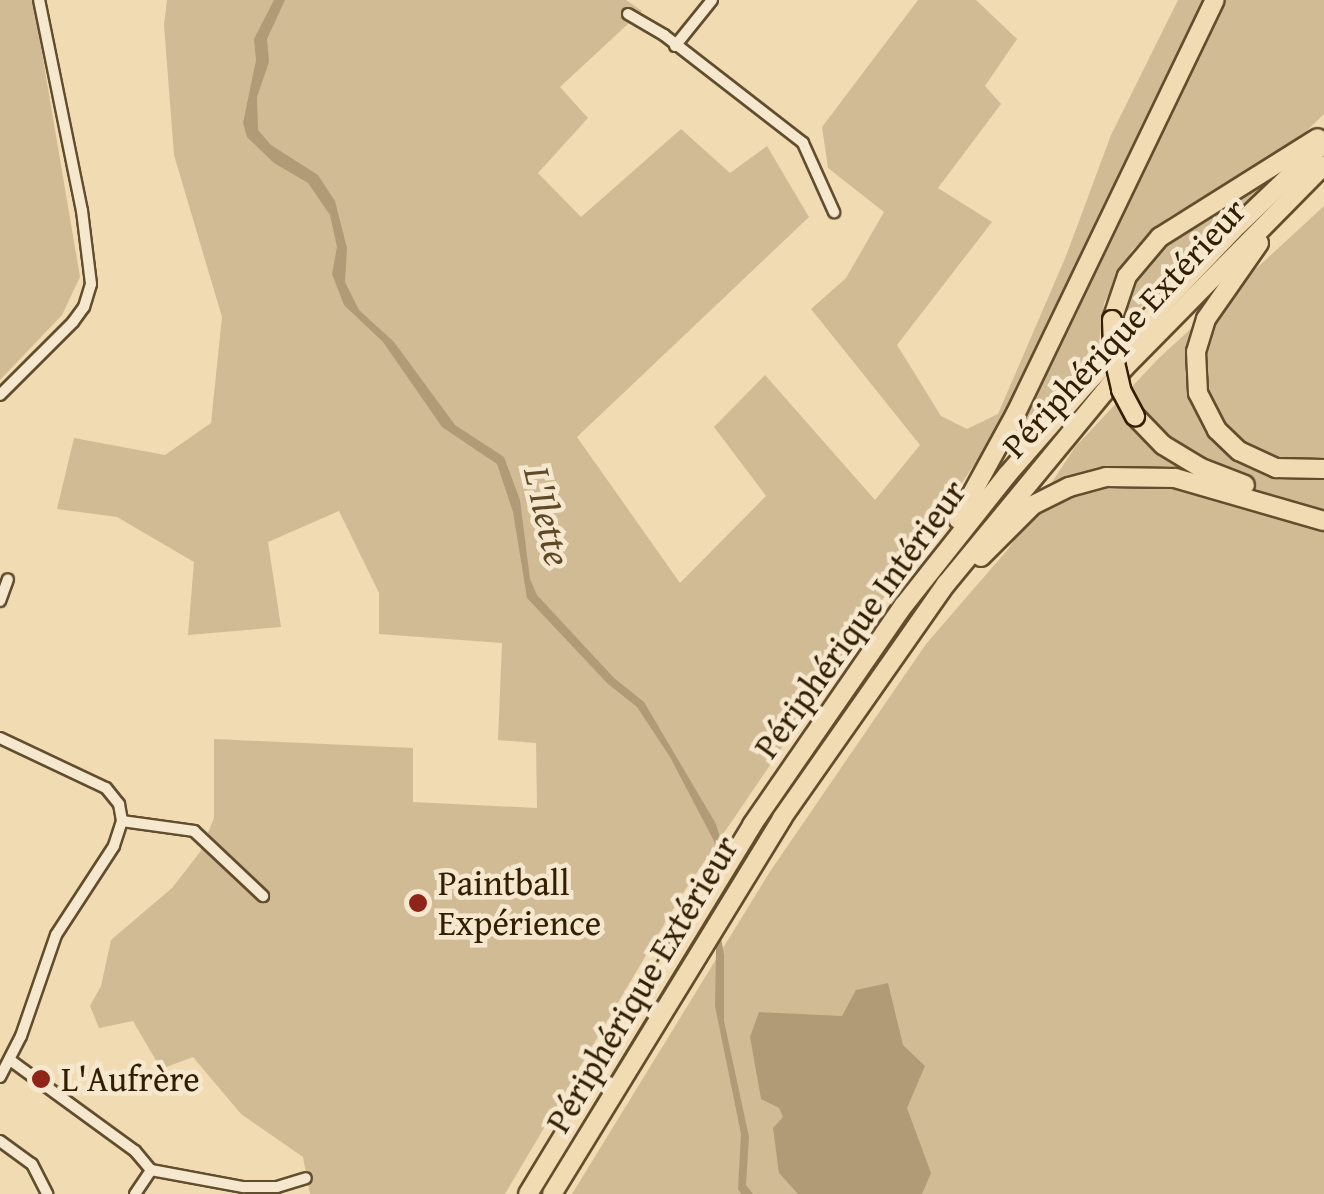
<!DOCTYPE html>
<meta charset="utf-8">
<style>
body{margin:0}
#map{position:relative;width:1324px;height:1194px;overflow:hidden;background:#f1dbb3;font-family:"Gentium Book Plus",serif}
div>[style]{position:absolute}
.green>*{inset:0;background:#d1bb95}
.water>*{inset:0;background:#b09b76}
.roads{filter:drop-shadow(2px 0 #624d2d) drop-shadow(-2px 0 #624d2d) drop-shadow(0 2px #624d2d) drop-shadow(0 -2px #624d2d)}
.street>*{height:10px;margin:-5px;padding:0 5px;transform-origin:5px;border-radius:5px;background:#f6e8ce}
.highway>*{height:18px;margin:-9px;padding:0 9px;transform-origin:9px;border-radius:9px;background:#f1dbb3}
.bridges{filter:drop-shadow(2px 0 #321e00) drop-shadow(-2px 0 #321e00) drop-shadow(0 2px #321e00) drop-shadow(0 -2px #321e00)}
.highway-bridge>*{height:18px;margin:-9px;padding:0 9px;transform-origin:9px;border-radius:9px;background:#f1dbb3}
.dots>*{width:28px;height:28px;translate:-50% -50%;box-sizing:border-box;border:5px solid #f6e8ce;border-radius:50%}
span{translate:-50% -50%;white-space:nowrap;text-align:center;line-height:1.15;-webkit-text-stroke:9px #f6e8ce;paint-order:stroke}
.street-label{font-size:35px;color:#321e00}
.poi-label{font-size:35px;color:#321e00}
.left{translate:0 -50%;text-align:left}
.water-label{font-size:38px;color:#5e4a29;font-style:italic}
</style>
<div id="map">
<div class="green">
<div style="clip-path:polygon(0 0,33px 0,80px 277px,62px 315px,0 380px)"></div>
<div style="clip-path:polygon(167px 0,626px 0,642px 11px,560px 87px,588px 118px,538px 173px,581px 217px,681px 129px,730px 173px,767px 146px,809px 217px,577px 437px,680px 583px,766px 496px,714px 427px,765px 375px,875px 500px,920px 445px,811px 309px,846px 278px,884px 212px,828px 168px,822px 127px,918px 0,976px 0,1017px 39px,985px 86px,1001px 104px,938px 188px,992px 222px,897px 345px,941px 416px,967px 429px,998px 414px,1066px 256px,1111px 135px,1178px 0,1204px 0,1002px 424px,681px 896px,505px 1194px,310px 1194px,303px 1157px,241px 1114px,193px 1057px,161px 1069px,133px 1021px,99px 1028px,90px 1006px,101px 986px,111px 940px,172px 888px,200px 852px,214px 818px,214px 739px,413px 748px,413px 802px,537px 808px,536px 743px,498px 740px,502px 643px,379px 634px,379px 593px,339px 511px,268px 542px,281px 627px,188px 635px,194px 562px,117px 517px,57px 509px,74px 438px,165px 455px,211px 423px,222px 317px,174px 155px,164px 25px)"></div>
<div style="clip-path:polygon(1226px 0,1324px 0,1324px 114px,1286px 151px,1169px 217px,1132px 250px,1104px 303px,1098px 350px,1007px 450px)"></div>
<div style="clip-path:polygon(1258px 183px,1263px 186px,1121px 326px,1125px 297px,1138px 268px,1156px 248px)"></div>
<div style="clip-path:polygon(1324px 206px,1324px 1194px,572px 1194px,769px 873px,926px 644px,1009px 548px,1075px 447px,1158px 359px)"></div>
</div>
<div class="water">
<div style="clip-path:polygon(274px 0,285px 0,267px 39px,269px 62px,257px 97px,258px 130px,271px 145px,318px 175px,335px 201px,347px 248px,345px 282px,359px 310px,394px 342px,455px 425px,504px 457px,520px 500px,530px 579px,537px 595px,614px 678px,644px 702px,716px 824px,734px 886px,715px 903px,724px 955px,724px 1021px,749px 1137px,746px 1185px,753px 1194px,741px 1194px,738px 1189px,741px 1134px,715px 1006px,716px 949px,706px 898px,721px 864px,714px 841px,670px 757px,637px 707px,607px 683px,527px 598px,513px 512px,497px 464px,442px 427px,383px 342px,344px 305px,332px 274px,337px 247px,330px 215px,308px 183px,274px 163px,247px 137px,243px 123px,256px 60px,254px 39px)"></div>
<div style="clip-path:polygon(888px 983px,903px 1045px,925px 1066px,907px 1108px,931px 1173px,922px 1194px,798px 1194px,779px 1173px,773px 1128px,783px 1117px,779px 1108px,761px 1099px,750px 1037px,759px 1012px,842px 1016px,856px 990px)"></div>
</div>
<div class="roads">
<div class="street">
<div style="left:628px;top:14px;width:42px;rotate:30.3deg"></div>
<div style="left:664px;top:35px;width:176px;rotate:37.8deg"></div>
<div style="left:803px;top:143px;width:76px;rotate:65.8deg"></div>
<div style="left:675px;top:46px;width:59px;rotate:-51.2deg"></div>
<div style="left:0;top:395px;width:103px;rotate:-45deg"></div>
<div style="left:73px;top:322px;width:19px;rotate:-54deg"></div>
<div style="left:84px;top:307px;width:24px;rotate:-73deg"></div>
<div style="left:91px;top:284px;width:74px;rotate:-97deg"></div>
<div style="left:82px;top:211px;width:215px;rotate:-101.5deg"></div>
<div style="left:0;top:601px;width:23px;rotate:-70deg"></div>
<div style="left:0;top:738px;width:117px;rotate:25.3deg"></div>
<div style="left:106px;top:788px;width:21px;rotate:51deg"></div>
<div style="left:119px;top:804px;width:17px;rotate:80deg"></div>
<div style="left:122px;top:821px;width:26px;rotate:108deg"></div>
<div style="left:114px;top:846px;width:106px;rotate:123.1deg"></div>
<div style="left:56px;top:935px;width:107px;rotate:109.1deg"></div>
<div style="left:21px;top:1036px;width:46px;rotate:117.1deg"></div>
<div style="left:122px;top:821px;width:73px;rotate:7.9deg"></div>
<div style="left:194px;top:831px;width:95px;rotate:43.3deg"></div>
<div style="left:10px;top:1060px;width:155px;rotate:36.1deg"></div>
<div style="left:135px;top:1151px;width:25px;rotate:50deg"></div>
<div style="left:0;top:1141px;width:39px;rotate:36deg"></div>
<div style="left:32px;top:1164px;width:34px;rotate:63deg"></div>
<div style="left:151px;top:1170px;width:94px;rotate:10.5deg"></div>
<div style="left:243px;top:1187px;width:34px"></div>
<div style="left:277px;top:1187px;width:30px;rotate:-17deg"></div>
<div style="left:135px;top:1194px;width:29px;rotate:-56deg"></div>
</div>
<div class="highway">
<div style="left:1259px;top:243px;width:93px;rotate:124.9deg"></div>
<div style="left:1206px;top:319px;width:34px;rotate:107deg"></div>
<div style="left:1196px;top:352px;width:41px;rotate:87.2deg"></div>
<div style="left:1198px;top:393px;width:42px;rotate:62.8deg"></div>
<div style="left:1217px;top:430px;width:30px;rotate:44deg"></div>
<div style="left:1239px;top:451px;width:41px;rotate:24.7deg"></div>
<div style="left:1276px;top:468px;width:48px;rotate:1.2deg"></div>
<div style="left:1112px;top:320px;width:46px;rotate:-71.2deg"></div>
<div style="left:1127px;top:276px;width:51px;rotate:-49.8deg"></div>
<div style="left:1160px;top:237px;width:186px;rotate:-32.1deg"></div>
<div style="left:1135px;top:416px;width:40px;rotate:46deg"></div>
<div style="left:1163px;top:445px;width:44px;rotate:31.2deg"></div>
<div style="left:1201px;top:468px;width:47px;rotate:21.1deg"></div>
<div style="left:958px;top:519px;width:121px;rotate:-61.3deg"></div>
<div style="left:1016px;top:413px;width:458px;rotate:-64.3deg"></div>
<div style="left:981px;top:557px;width:74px;rotate:-45deg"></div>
<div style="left:1033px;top:505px;width:40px;rotate:-26.6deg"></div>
<div style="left:1069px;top:487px;width:38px;rotate:-15deg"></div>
<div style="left:1106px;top:477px;width:69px;rotate:0.8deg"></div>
<div style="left:1175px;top:478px;width:155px;rotate:16.1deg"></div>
<div style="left:528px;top:1194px;width:432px;rotate:-58.7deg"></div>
<div style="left:752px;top:825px;width:267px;rotate:-55.4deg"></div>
<div style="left:904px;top:605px;width:166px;rotate:-51.6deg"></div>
<div style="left:1007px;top:475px;width:121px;rotate:-49deg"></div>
<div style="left:1086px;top:384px;width:211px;rotate:-46.3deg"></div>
<div style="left:1232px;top:231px;width:127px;rotate:-43.7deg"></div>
<div style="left:552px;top:1194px;width:441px;rotate:-58.5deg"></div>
<div style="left:782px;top:818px;width:286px;rotate:-55deg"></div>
<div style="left:946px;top:584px;width:283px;rotate:-50.5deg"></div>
<div style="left:1126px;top:366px;width:282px;rotate:-45.4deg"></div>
</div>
</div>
<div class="bridges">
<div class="highway-bridge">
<div style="left:1112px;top:320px;width:34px;rotate:88deg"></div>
<div style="left:1113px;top:354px;width:37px;rotate:77deg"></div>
<div style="left:1121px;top:390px;width:30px;rotate:62deg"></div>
</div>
</div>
<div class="dots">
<div style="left:418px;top:903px;background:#8f2418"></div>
<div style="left:41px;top:1079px;background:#8f2418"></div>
</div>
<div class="street-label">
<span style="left:1124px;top:328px;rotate:-47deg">Périphérique Extérieur</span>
<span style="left:860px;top:619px;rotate:-54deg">Périphérique Intérieur</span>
<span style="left:642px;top:984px;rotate:-59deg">Périphérique Extérieur</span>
</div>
<div class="poi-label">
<span class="left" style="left:438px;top:903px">Paintball<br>Expérience</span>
<span class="left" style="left:61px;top:1079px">L'Aufrère</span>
</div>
<div class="water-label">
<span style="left:548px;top:516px;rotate:77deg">L'Ilette</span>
</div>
</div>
